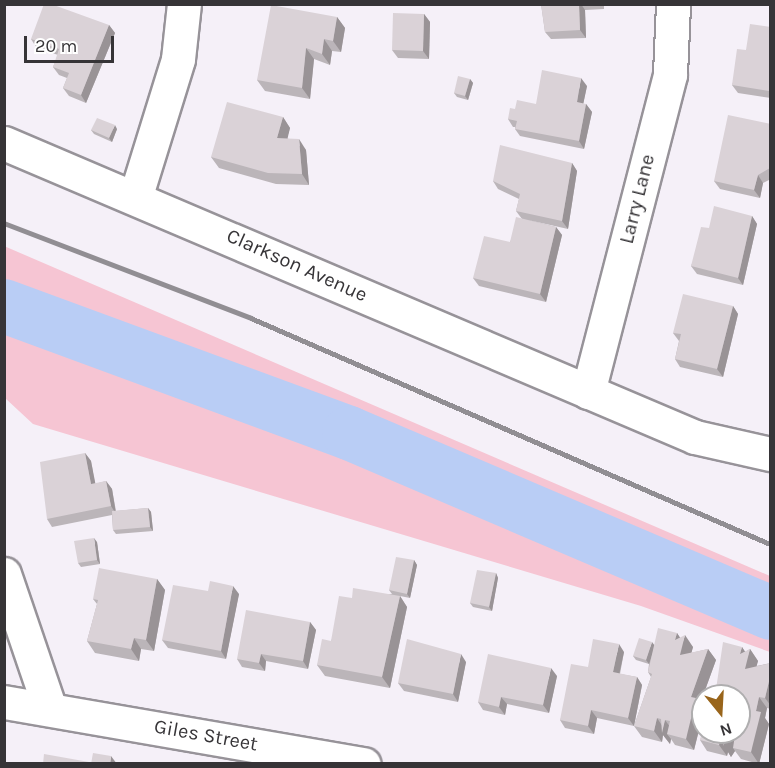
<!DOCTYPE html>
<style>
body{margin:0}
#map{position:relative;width:775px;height:768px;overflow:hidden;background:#f5f0f8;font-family:Karla,sans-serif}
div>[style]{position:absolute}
.green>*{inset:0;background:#f6c5d3}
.river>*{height:54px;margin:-27px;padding:0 27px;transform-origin:27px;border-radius:27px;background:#b9cdf5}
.roads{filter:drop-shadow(2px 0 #979399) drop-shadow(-2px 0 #979399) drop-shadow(0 2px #979399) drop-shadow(0 -2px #979399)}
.minor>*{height:33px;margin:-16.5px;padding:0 16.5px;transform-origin:16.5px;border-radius:16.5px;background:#fff}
.rail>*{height:4.5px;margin:-2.25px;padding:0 2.25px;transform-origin:2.25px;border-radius:2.25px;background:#918e93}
.wall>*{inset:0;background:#bbb5b9}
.shaded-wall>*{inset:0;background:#999396}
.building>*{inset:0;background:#dad2d7}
span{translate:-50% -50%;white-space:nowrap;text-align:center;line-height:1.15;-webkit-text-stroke:4.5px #fff;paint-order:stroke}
.street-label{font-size:20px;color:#363437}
.frame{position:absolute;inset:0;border:6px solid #363437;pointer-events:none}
.north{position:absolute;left:691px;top:684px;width:60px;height:60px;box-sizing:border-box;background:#fff;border:2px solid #afaeaf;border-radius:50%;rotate:162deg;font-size:16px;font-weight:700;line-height:24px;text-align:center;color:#363437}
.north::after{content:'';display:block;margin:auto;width:21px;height:27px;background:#99651b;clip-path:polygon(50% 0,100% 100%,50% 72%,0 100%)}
.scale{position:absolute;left:24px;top:36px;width:90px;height:27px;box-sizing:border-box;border:3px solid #363437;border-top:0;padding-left:8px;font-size:18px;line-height:21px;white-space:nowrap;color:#363437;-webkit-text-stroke:4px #fff;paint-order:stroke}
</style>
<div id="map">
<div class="green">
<div style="clip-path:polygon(4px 246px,770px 576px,770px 652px,641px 606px,33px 424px,5px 398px)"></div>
</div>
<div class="river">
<div style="left:4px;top:306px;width:368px;rotate:20.2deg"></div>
<div style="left:349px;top:433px;width:458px;rotate:23.1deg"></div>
</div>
<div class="roads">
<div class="minor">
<div style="left:4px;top:143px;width:751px;rotate:23.05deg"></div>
<div style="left:695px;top:437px;width:77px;rotate:12.8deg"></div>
<div style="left:136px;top:195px;width:142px;rotate:-72.8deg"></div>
<div style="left:178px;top:59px;width:55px;rotate:-83.8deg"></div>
<div style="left:588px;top:392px;width:328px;rotate:-75.5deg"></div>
<div style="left:670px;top:74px;width:70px;rotate:-87.5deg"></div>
<div style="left:4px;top:574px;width:139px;rotate:71.2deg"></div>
<div style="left:4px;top:702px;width:365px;rotate:9.8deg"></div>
</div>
</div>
<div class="rail">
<div style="left:4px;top:223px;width:265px;rotate:21deg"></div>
<div style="left:251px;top:318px;width:566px;rotate:23.53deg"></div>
</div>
<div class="wall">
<div style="clip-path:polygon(541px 4px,604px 4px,604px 9px,585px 10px,586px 38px,551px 39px,545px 32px)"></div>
<div style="clip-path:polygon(424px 14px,430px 22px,429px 59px,398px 58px,392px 50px)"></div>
<div style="clip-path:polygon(337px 17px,345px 28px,341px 52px,332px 51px,330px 65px,314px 59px,310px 99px,265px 91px,257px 80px)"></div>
<div style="clip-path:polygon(109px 25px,115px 33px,86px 103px,69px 96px,63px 88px,67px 78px,59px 75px,53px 67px,58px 55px,36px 47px,31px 39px)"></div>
<div style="clip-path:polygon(771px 27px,771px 98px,738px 93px,732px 85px,746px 50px)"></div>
<div style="clip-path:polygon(470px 79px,473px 83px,468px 100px,457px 97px,454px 93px)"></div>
<div style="clip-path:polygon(587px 86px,583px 104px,586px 104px,592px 112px,584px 149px,520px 136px,515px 129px,515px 127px,513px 127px,508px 119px,515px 109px,536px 104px)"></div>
<div style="clip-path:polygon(283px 117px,290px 128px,287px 138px,306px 150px,309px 185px,276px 184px,219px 168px,211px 157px)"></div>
<div style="clip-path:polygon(771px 124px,771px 179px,763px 183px,760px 198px,720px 189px,714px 181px)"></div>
<div style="clip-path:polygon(117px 129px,112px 142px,94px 134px,91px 130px)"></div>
<div style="clip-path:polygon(572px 163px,577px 171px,568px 229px,528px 220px,556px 227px,562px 235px,546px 302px,479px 286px,473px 278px,510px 242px,522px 219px,516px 211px,519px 199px,498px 189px,493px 181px)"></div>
<div style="clip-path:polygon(752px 216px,757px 224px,743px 285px,697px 274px,691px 266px,709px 228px)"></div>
<div style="clip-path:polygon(733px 306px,738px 314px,723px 377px,680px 367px,675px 359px,679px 341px,673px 333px)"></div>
<div style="clip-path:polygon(85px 453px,91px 461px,95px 484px,106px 481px,112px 489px,116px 511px,148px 508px,151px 512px,153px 531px,116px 534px,113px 530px,112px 515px,52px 527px,47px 519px)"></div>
<div style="clip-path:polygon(97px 542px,100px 564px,81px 567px,78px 563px)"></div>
<div style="clip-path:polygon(414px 560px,417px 565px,410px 598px,400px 596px,407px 607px,390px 688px,325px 676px,317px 665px,331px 641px,352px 598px,392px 594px,389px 590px)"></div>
<div style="clip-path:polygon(496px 573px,498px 578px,492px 611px,473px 607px,470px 603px)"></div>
<div style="clip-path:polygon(157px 579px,165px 590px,154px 651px,141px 649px,139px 661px,95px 653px,87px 641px,97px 604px,93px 599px)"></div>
<div style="clip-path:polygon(208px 591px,239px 594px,226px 659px,168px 648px,162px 640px)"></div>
<div style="clip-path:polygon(310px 622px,316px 630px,308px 669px,266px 661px,265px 671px,242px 667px,237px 659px)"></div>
<div style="clip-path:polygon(677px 633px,680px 638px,693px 647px,691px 653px,708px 649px,716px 660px,700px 704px,703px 708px,703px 714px,694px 750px,675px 745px,671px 739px,670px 744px,663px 735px,662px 742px,642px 737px,634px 726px,651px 677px,648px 672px,649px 664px,636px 660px,633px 656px)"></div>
<div style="clip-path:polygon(742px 647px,745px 652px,750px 649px,758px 661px,756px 666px,771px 663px,771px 709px,767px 708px,765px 718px,769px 724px,759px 764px,741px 759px,735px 751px,731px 757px,728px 752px,727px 756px,707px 751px,700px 740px)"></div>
<div style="clip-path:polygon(624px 652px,620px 674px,637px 677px,642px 685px,634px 726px,597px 718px,594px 734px,565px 728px,560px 720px,588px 667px)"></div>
<div style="clip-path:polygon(466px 662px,458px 702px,404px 691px,398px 683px)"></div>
<div style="clip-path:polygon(557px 676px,549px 713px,507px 704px,505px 715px,483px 710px,478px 702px)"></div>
</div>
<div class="shaded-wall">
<div style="clip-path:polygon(579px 4px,581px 4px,585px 10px,586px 38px,580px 30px)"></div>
<div style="clip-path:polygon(424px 14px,430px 22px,429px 59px,423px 51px)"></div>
<div style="clip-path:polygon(337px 17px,345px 28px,341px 52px,333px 41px)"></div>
<div style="clip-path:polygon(109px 25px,115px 33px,86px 103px,81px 95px)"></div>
<div style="clip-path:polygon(324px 39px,332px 51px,330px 65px,322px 54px)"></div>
<div style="clip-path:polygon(306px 48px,314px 59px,310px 99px,302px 88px)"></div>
<div style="clip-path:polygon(581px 78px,587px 86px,582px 110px,577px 102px)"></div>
<div style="clip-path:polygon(470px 79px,473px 83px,468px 100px,465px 96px)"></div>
<div style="clip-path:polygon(586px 104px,592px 112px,584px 149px,579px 141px)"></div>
<div style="clip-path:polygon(283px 117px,290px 128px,285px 149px,277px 138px)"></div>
<div style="clip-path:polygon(115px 125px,117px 129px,112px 142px,109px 138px)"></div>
<div style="clip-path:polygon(299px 139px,306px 150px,309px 185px,302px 174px)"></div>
<div style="clip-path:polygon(572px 163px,577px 171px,568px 229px,562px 221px)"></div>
<div style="clip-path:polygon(758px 175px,763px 183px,760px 198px,754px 190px)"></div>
<div style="clip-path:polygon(752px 216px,757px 224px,743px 285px,738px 278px)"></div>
<div style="clip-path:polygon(556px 227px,562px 235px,546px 302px,540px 294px)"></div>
<div style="clip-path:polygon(733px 306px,738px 314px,723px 377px,717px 369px)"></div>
<div style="clip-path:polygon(85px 453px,91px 461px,97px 492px,91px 484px)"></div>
<div style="clip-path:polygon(106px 481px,112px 489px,116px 514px,111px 506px)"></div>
<div style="clip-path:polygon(148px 508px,151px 512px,153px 531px,150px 527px)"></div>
<div style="clip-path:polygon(94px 538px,97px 542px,100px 564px,97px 560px)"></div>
<div style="clip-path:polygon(414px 560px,417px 565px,410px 598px,407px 594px)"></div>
<div style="clip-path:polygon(496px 573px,498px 578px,492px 611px,489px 607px)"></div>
<div style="clip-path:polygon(157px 579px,165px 590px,154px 651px,146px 640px)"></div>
<div style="clip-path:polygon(233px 586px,239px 594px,226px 659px,221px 651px)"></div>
<div style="clip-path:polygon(400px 596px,407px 607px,390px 688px,382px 677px)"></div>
<div style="clip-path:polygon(310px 622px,316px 630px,308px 669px,303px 661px)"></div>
<div style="clip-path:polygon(677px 633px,683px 642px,685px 635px,693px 647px,688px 666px,680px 655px,675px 640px)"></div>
<div style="clip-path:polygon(134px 638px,141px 649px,139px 661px,131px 649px)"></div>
<div style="clip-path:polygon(652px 642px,655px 646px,649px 664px,646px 660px)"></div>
<div style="clip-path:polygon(619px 644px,624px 652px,618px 680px,613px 672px)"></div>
<div style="clip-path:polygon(742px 647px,748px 656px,750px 649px,758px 661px,753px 680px,745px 669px,740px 654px)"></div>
<div style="clip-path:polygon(708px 649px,716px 660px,700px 704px,703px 708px,703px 714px,694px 750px,686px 739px,691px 697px)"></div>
<div style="clip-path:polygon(261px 654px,266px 661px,265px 671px,259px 663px)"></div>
<div style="clip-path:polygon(461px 654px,466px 662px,458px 702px,453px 694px)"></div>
<div style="clip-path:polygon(551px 668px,557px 676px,549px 713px,543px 705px)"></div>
<div style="clip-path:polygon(771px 673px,771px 706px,765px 698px)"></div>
<div style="clip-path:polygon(637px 677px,642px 685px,634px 726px,628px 718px)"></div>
<div style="clip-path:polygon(501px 697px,507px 704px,505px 715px,499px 707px)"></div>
<div style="clip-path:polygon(759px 697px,767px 708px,765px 718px,769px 724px,759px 764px,751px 752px,756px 711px)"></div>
<div style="clip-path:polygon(591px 710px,597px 718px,594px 734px,588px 726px)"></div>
<div style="clip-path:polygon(657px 718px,663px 727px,665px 720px,673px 731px,667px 734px,671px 739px,670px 744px,663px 735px,662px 742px,654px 731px)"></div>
<div style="clip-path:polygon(722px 732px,727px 739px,730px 734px,738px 745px,733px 748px,735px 751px,731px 757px,728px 752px,727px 756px,719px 745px)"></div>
<div style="clip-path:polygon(111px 756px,117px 764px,110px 764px)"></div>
</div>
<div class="building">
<div style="clip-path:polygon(44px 4px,51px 4px,109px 25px,81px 95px,63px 88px,69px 73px,53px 67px,59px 49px,31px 39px)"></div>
<div style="clip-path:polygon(541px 4px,579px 4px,580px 30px,545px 32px)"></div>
<div style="clip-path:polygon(271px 5px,337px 17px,333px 41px,324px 39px,322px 54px,306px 48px,302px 88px,257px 80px)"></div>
<div style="clip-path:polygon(393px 13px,424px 14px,423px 51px,392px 50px)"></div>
<div style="clip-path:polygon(750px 24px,771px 27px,771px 80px,769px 91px,732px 85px,737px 49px,746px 50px)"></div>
<div style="clip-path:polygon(542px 70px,581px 78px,577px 102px,586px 104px,579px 141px,515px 129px,517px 121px,508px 119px,510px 108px,515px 109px,517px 100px,536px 104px)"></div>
<div style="clip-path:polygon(458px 76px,470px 79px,465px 96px,454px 93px)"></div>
<div style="clip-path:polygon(227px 102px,283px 117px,277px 138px,299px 139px,302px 174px,268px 173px,211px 157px)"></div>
<div style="clip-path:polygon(728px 115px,771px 124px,771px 161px,770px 168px,758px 175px,754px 190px,714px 181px)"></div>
<div style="clip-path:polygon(97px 118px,115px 125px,109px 138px,91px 130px)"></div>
<div style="clip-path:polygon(500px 145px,572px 163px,562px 221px,516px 211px,520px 194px,493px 181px)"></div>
<div style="clip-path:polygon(714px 206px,752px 216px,738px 278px,691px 266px,701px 227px,709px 228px)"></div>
<div style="clip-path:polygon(516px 217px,556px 227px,540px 294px,473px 278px,484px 236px,510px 242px)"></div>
<div style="clip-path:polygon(683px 294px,733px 306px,717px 369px,675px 359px,681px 334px,673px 333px)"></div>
<div style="clip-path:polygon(85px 453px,91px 484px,106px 481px,111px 506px,47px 519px,40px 462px)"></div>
<div style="clip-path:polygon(148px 508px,150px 527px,113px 530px,112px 511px)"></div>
<div style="clip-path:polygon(94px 538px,97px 560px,78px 563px,74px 541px)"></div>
<div style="clip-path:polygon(396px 557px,414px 560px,407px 594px,389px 590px)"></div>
<div style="clip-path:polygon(99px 568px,157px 579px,146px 640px,134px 638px,131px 649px,87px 641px,98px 600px,93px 599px)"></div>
<div style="clip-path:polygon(477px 570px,496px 573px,489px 607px,470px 603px)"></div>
<div style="clip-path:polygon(210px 581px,233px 586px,221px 651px,162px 640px,173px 585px,208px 591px)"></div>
<div style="clip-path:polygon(353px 588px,400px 596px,382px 677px,317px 665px,322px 639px,331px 641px,339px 596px,352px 598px)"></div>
<div style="clip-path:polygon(246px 610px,310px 622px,303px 661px,261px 654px,259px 663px,237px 659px)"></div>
<div style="clip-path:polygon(658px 628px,677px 633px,675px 640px,685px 635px,680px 655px,708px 649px,691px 697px,696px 698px,686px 739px,667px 734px,670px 721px,665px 720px,662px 733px,661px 719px,657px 718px,654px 731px,634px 726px,652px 674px,648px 672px)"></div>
<div style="clip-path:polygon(639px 638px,652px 642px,646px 660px,633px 656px)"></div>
<div style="clip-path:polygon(407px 639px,461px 654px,453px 694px,398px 683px)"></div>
<div style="clip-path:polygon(593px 639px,619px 644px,613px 672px,637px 677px,628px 718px,591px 710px,588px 726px,560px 720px,571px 664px,588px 667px)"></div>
<div style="clip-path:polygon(723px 642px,742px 647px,740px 654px,750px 649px,745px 669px,771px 663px,771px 673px,765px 698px,759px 697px,756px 711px,761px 712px,751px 752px,733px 748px,735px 735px,730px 734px,723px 746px,727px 733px,722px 732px,739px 732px,739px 696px,715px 696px)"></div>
<div style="clip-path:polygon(488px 654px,551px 668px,543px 705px,501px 697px,499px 707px,478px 702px)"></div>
<div style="clip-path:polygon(703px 726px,703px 732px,722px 732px,719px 745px,700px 740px)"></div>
<div style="clip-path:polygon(93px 753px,111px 756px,110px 764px,91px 764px)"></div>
<div style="clip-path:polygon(44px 754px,89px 762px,89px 764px,43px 764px)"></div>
</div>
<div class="street-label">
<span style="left:637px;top:199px;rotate:-76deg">Larry Lane</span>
<span style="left:297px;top:265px;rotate:24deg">Clarkson Avenue</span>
<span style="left:206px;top:735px;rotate:10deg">Giles Street</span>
</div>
<div class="frame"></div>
<div class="north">N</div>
<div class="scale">20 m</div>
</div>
